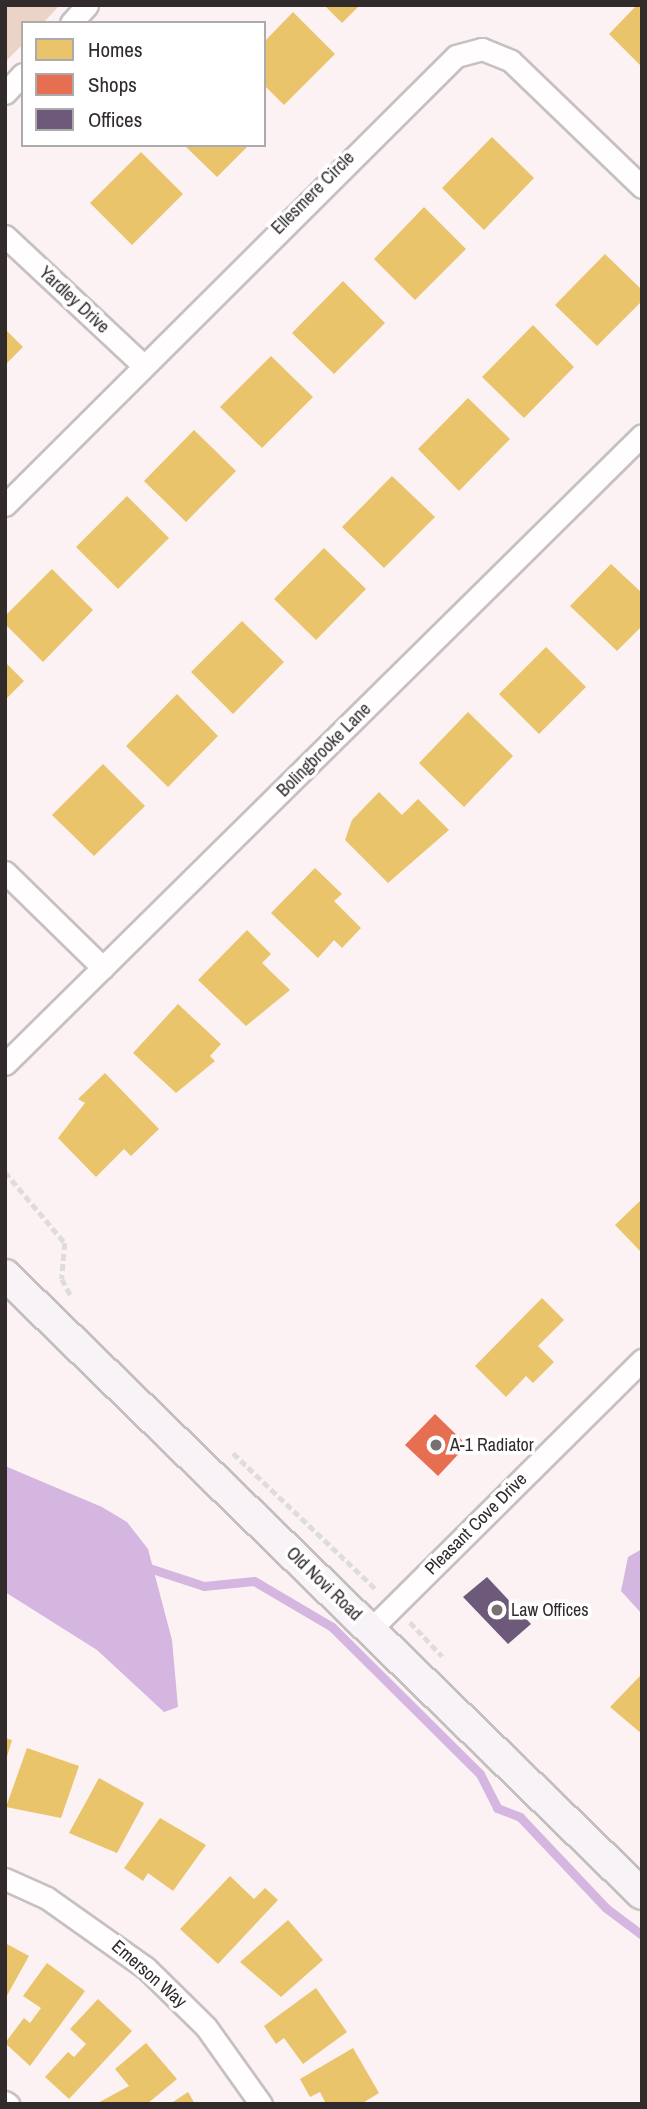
<!DOCTYPE html>
<style>
body{margin:0}
#map{position:relative;width:647px;height:2109px;overflow:hidden;background:#fcf2f4;font-family:"Archivo Narrow",sans-serif}
div>[style]{position:absolute}
.green>*{inset:0;background:#ebd3c5}
.water>*{inset:0;background:#d5b6e0}
.homes>*{inset:0;background:#e9c46a}
.shops>*{inset:0;background:#e76f51}
.offices>*{inset:0;background:#6d597a}
.stream>*{height:9px;margin:-4.5px;padding:0 4.5px;transform-origin:4.5px;border-radius:4.5px;background:#d5b6e0}
.path>*{height:4.5px;margin-top:-2.25px;transform-origin:0;background:repeating-linear-gradient(90deg,#dfdcdd 0 7px,transparent 0 10.5px)}
.roads{filter:drop-shadow(2px 0 #c7c0c1) drop-shadow(-2px 0 #c7c0c1) drop-shadow(0 2px #c7c0c1) drop-shadow(0 -2px #c7c0c1)}
.street>*{height:21px;margin:-10.5px;padding:0 10.5px;transform-origin:10.5px;border-radius:10.5px;background:#fffdfd}
.secondary>*{height:30px;margin:-15px;padding:0 15px;transform-origin:15px;border-radius:15px;background:#f8f3f6}
.dots>*{width:19px;height:19px;translate:-50% -50%;box-sizing:border-box;border:4px solid #fff;border-radius:50%}
span{translate:-50% -50%;white-space:nowrap;text-align:center;line-height:1.15;-webkit-text-stroke:7px #fff;paint-order:stroke}
.street-label{font-size:18px;color:#312b2c}
.poi-label{font-size:18px;color:#312b2c}
.left{translate:0 -50%;text-align:left}
.frame{position:absolute;inset:0;border:7px solid #312b2c;pointer-events:none}
.legend{position:absolute;left:21px;top:21px;width:245px;height:126px;box-sizing:border-box;background:#fff;border:2px solid #adaaab;margin:0;padding:9px 12px;list-style:none;font-size:21px;color:#312b2c}
.legend li{display:flex;align-items:center;gap:14px;height:35px}
.legend b{width:35px;border:2px solid #adaaab}
</style>
<div id="map">
<div class="green">
<div style="clip-path:polygon(5px 5px,60px 5px,43px 23px,23px 23px,23px 44px,5px 62px)"></div>
</div>
<div class="water">
<div style="clip-path:polygon(5px 1466px,102px 1507px,127px 1522px,148px 1549px,172px 1640px,178px 1707px,164px 1712px,97px 1650px,5px 1592px)"></div>
<div style="clip-path:polygon(642px 1549px,642px 1614px,621px 1591px,628px 1557px)"></div>
</div>
<div class="homes">
<div style="clip-path:polygon(324px 5px,360px 5px,342px 23px)"></div>
<div style="clip-path:polygon(637px 5px,642px 5px,642px 67px,609px 34px)"></div>
<div style="clip-path:polygon(293px 12px,335px 54px,284px 105px,264px 85px,264px 42px)"></div>
<div style="clip-path:polygon(492px 137px,534px 178px,484px 230px,442px 188px)"></div>
<div style="clip-path:polygon(184px 145px,249px 145px,217px 177px)"></div>
<div style="clip-path:polygon(141px 152px,183px 194px,132px 245px,90px 203px)"></div>
<div style="clip-path:polygon(424px 207px,466px 249px,415px 300px,374px 259px)"></div>
<div style="clip-path:polygon(605px 254px,642px 290px,642px 301px,597px 346px,555px 305px)"></div>
<div style="clip-path:polygon(343px 281px,385px 323px,334px 374px,292px 333px)"></div>
<div style="clip-path:polygon(533px 325px,574px 367px,524px 418px,482px 377px)"></div>
<div style="clip-path:polygon(5px 329px,23px 347px,5px 365px)"></div>
<div style="clip-path:polygon(271px 356px,313px 397px,262px 448px,220px 407px)"></div>
<div style="clip-path:polygon(468px 398px,510px 439px,459px 491px,418px 449px)"></div>
<div style="clip-path:polygon(194px 430px,236px 471px,186px 522px,144px 481px)"></div>
<div style="clip-path:polygon(392px 476px,435px 517px,384px 568px,342px 527px)"></div>
<div style="clip-path:polygon(127px 496px,169px 538px,118px 589px,76px 547px)"></div>
<div style="clip-path:polygon(324px 548px,366px 589px,316px 640px,274px 599px)"></div>
<div style="clip-path:polygon(611px 564px,642px 593px,642px 626px,617px 651px,570px 606px)"></div>
<div style="clip-path:polygon(52px 569px,93px 610px,43px 662px,5px 624px,5px 616px)"></div>
<div style="clip-path:polygon(242px 621px,284px 662px,233px 714px,191px 672px)"></div>
<div style="clip-path:polygon(546px 647px,586px 687px,539px 734px,499px 694px)"></div>
<div style="clip-path:polygon(5px 662px,24px 681px,5px 700px)"></div>
<div style="clip-path:polygon(177px 694px,218px 736px,168px 787px,126px 746px)"></div>
<div style="clip-path:polygon(468px 712px,513px 756px,464px 807px,419px 763px)"></div>
<div style="clip-path:polygon(103px 764px,145px 806px,94px 856px,52px 815px)"></div>
<div style="clip-path:polygon(379px 792px,402px 815px,418px 799px,449px 830px,388px 883px,345px 840px,352px 820px)"></div>
<div style="clip-path:polygon(315px 868px,342px 894px,334px 901px,361px 928px,342px 948px,334px 940px,318px 958px,271px 913px)"></div>
<div style="clip-path:polygon(247px 930px,271px 954px,262px 963px,290px 990px,246px 1026px,198px 980px)"></div>
<div style="clip-path:polygon(178px 1004px,221px 1044px,210px 1056px,215px 1061px,176px 1093px,133px 1053px)"></div>
<div style="clip-path:polygon(105px 1073px,159px 1129px,131px 1156px,124px 1149px,96px 1177px,58px 1138px,85px 1103px,78px 1099px)"></div>
<div style="clip-path:polygon(642px 1199px,642px 1253px,615px 1225px)"></div>
<div style="clip-path:polygon(542px 1298px,564px 1320px,538px 1346px,554px 1362px,533px 1383px,526px 1376px,506px 1397px,475px 1366px)"></div>
<div style="clip-path:polygon(640px 1676px,642px 1677px,642px 1734px,610px 1707px)"></div>
<div style="clip-path:polygon(5px 1738px,12px 1740px,6px 1760px,5px 1760px)"></div>
<div style="clip-path:polygon(27px 1748px,79px 1766px,61px 1818px,6px 1807px)"></div>
<div style="clip-path:polygon(99px 1778px,144px 1803px,117px 1853px,69px 1833px)"></div>
<div style="clip-path:polygon(160px 1818px,206px 1845px,173px 1891px,148px 1873px,143px 1881px,124px 1868px)"></div>
<div style="clip-path:polygon(230px 1876px,254px 1899px,265px 1888px,278px 1900px,218px 1964px,180px 1929px)"></div>
<div style="clip-path:polygon(288px 1920px,323px 1960px,281px 1997px,240px 1962px)"></div>
<div style="clip-path:polygon(5px 1943px,29px 1956px,5px 1999px)"></div>
<div style="clip-path:polygon(47px 1963px,85px 1991px,30px 2066px,5px 2043px,24px 2018px,30px 2023px,41px 2008px,23px 1996px)"></div>
<div style="clip-path:polygon(316px 1988px,347px 2032px,303px 2064px,284px 2038px,276px 2044px,264px 2026px)"></div>
<div style="clip-path:polygon(98px 1999px,132px 2031px,69px 2099px,45px 2077px,68px 2052px,74px 2057px,86px 2044px,70px 2029px)"></div>
<div style="clip-path:polygon(146px 2043px,177px 2079px,147px 2104px,96px 2104px,129px 2086px,115px 2069px)"></div>
<div style="clip-path:polygon(353px 2048px,379px 2093px,361px 2104px,326px 2104px,320px 2092px,310px 2097px,300px 2079px)"></div>
<div style="clip-path:polygon(188px 2092px,195px 2104px,170px 2104px)"></div>
</div>
<div class="shops">
<div style="clip-path:polygon(435px 1414px,467px 1445px,438px 1476px,405px 1445px)"></div>
</div>
<div class="offices">
<div style="clip-path:polygon(487px 1577px,531px 1624px,508px 1644px,463px 1597px)"></div>
</div>
<div class="stream">
<div style="left:143px;top:1566px;width:64px;rotate:18.2deg"></div>
<div style="left:204px;top:1586px;width:50px;rotate:-5.7deg"></div>
<div style="left:254px;top:1581px;width:91px;rotate:30.5deg"></div>
<div style="left:332px;top:1627px;width:209px;rotate:44.8deg"></div>
<div style="left:480px;top:1774px;width:38px;rotate:63deg"></div>
<div style="left:497px;top:1808px;width:25px;rotate:21deg"></div>
<div style="left:520px;top:1817px;width:125px;rotate:46.6deg"></div>
<div style="left:606px;top:1908px;width:45px;rotate:36.9deg"></div>
</div>
<div class="path">
<div style="left:5px;top:1172px;width:93px;rotate:49.8deg"></div>
<div style="left:65px;top:1243px;width:36px;rotate:95deg"></div>
<div style="left:62px;top:1279px;width:19px;rotate:62deg"></div>
<div style="left:233px;top:1453px;width:197px;rotate:43.6deg"></div>
<div style="left:410px;top:1622px;width:47px;rotate:46.7deg"></div>
</div>
<div class="roads">
<div class="street">
<div style="left:71px;top:23px;width:24px;rotate:-48deg"></div>
<div style="left:5px;top:93px;width:26px;rotate:-47deg"></div>
<div style="left:5px;top:236px;width:189px;rotate:43.1deg"></div>
<div style="left:5px;top:505px;width:636px;rotate:-44.87deg"></div>
<div style="left:456px;top:56px;width:27px;rotate:-15deg"></div>
<div style="left:482px;top:49px;width:31px;rotate:22deg"></div>
<div style="left:511px;top:61px;width:182px;rotate:43.9deg"></div>
<div style="left:5px;top:872px;width:137px;rotate:44.4deg"></div>
<div style="left:5px;top:1064px;width:895px;rotate:-44.64deg"></div>
<div style="left:371px;top:1629px;width:382px;rotate:-44.8deg"></div>
<div style="left:5px;top:1879px;width:46px;rotate:24.3deg"></div>
<div style="left:47px;top:1898px;width:121px;rotate:35.3deg"></div>
<div style="left:146px;top:1968px;width:84px;rotate:44.5deg"></div>
<div style="left:206px;top:2027px;width:95px;rotate:54.5deg"></div>
<div style="left:5px;top:2102px;width:4px;rotate:34deg"></div>
</div>
<div class="secondary">
<div style="left:5px;top:1275px;width:888px;rotate:44.18deg"></div>
</div>
</div>
<div class="dots">
<div style="left:436px;top:1445px;background:#787172"></div>
<div style="left:497px;top:1610px;background:#787172"></div>
</div>
<div class="street-label">
<span style="left:313px;top:193px;rotate:-45deg">Ellesmere Circle</span>
<span style="left:74px;top:300px;rotate:43deg">Yardley Drive</span>
<span style="left:324px;top:750px;rotate:-45deg">Bolingbrooke Lane</span>
<span style="left:476px;top:1524px;rotate:-45deg">Pleasant Cove Drive</span>
<span style="left:324px;top:1584px;rotate:44deg">Old Novi Road</span>
<span style="left:149px;top:1974px;rotate:41deg">Emerson Way</span>
</div>
<div class="poi-label">
<span class="left" style="left:450px;top:1445px">A-1 Radiator</span>
<span class="left" style="left:511px;top:1610px">Law Offices</span>
</div>
<div class="frame"></div>
<ul class="legend">
<li><b style="height:19px;background:#e9c46a"></b>Homes</li>
<li><b style="height:19px;background:#e76f51"></b>Shops</li>
<li><b style="height:19px;background:#6d597a"></b>Offices</li>
</ul>
</div>
